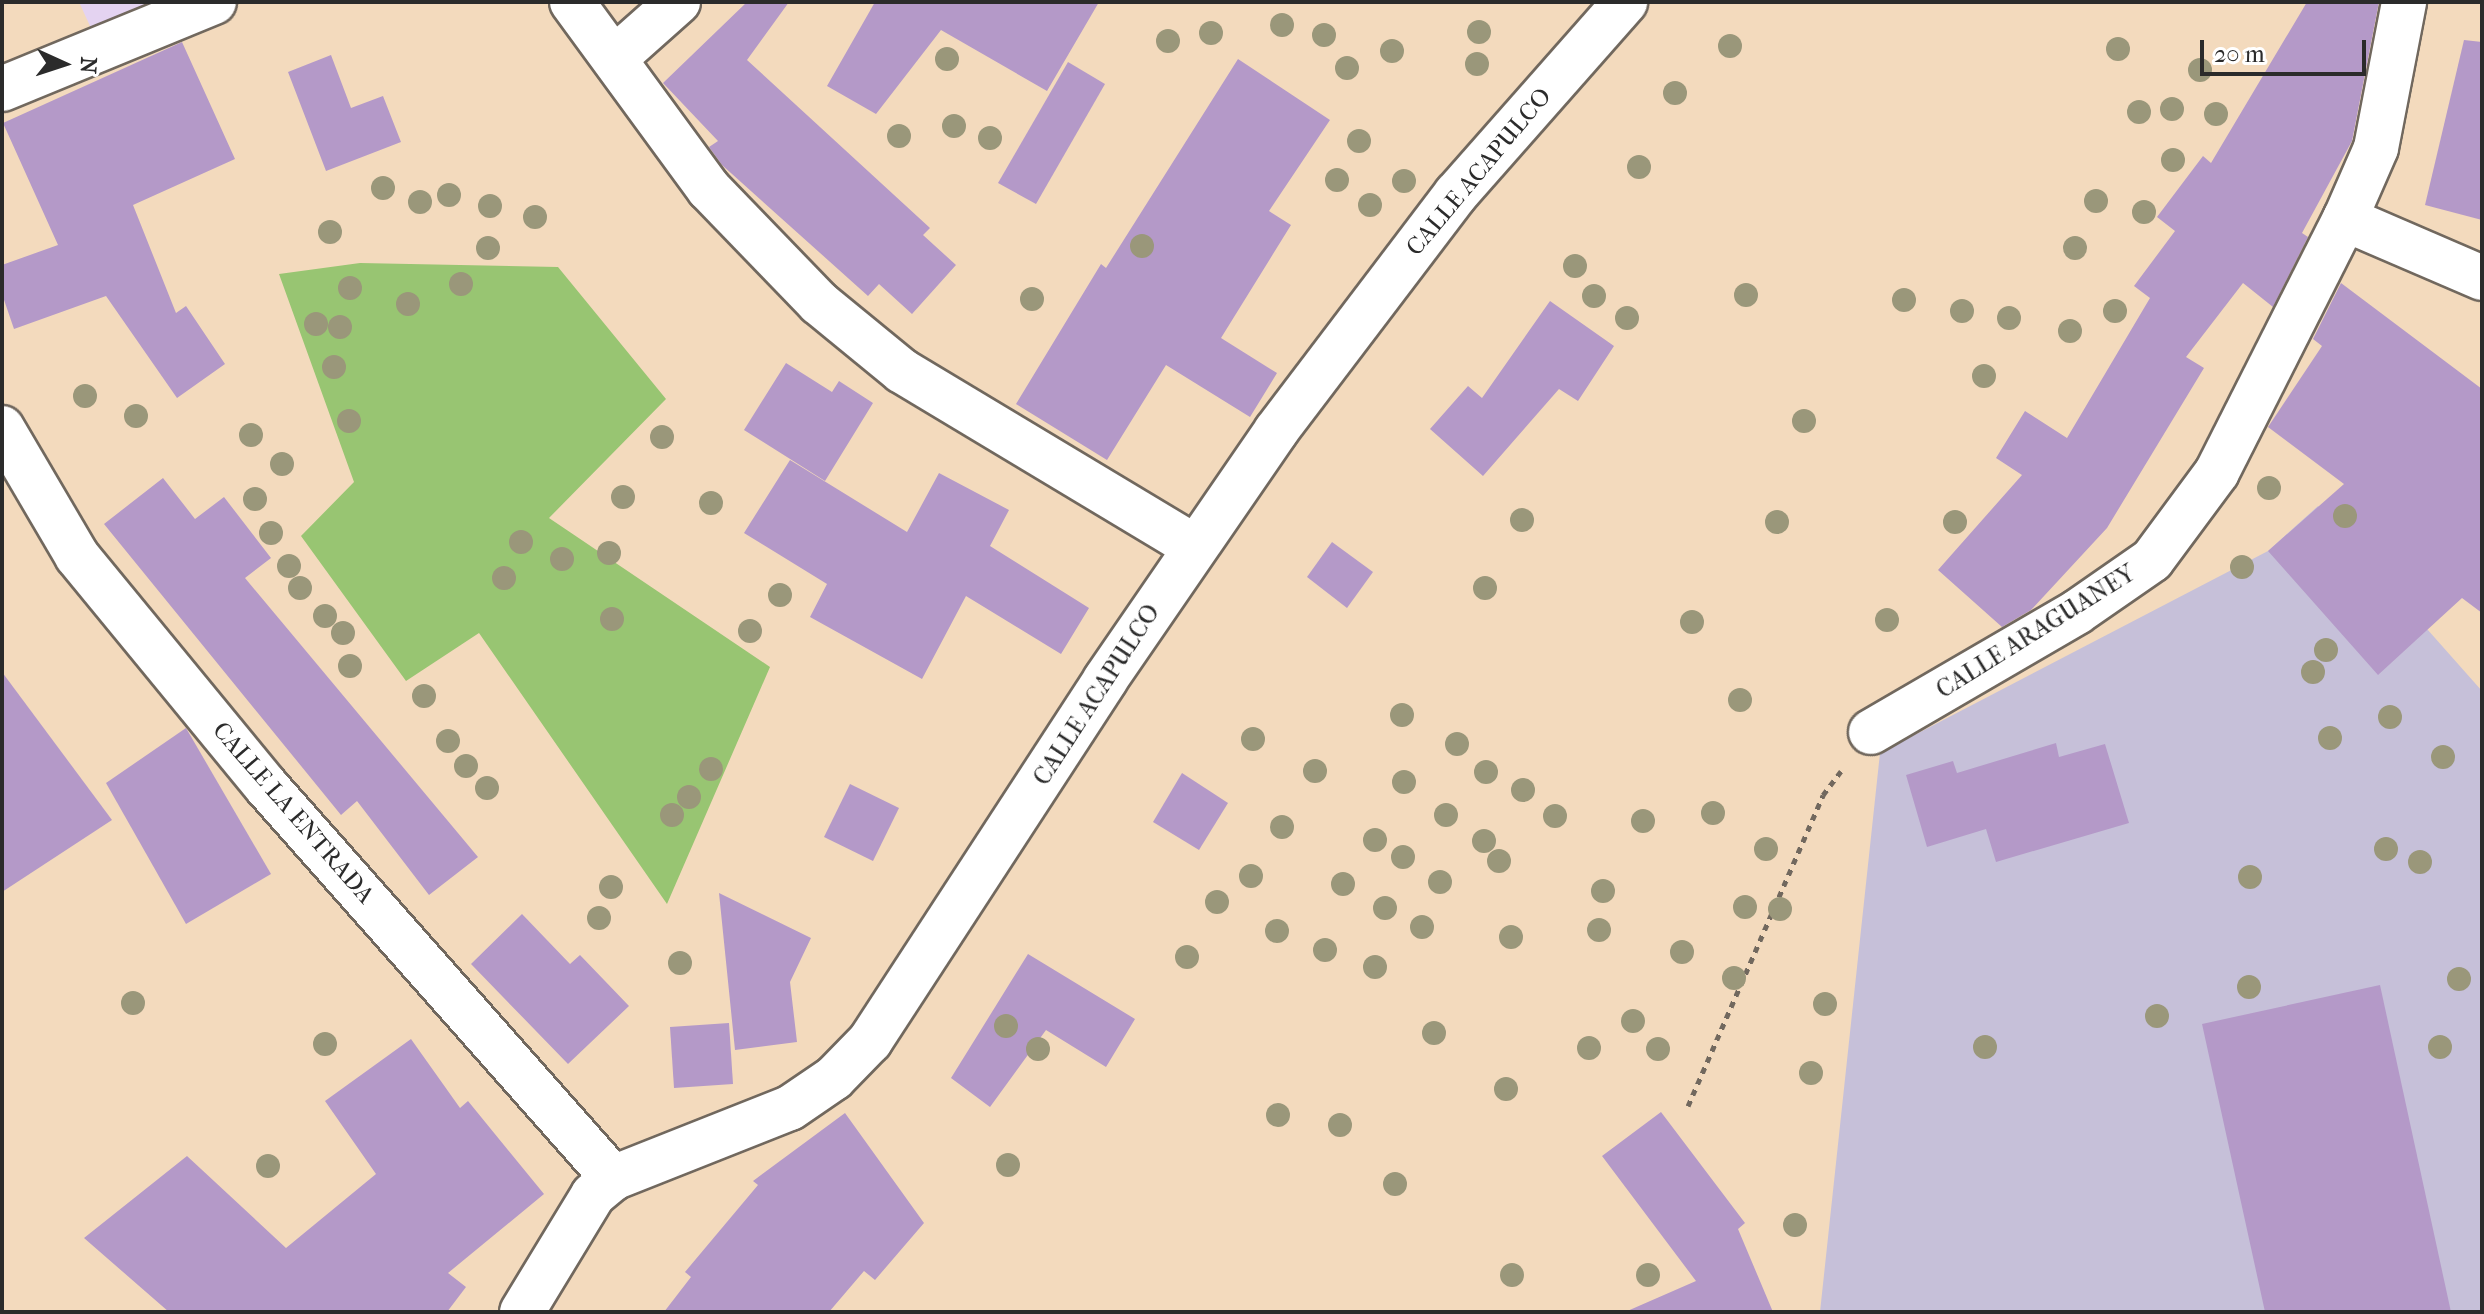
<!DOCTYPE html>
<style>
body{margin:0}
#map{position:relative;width:2484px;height:1314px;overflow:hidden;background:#f3dabd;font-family:"IM FELL French Canon",serif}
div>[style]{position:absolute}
.built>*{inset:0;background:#e4d3f1}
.industrial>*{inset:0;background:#c6c0d9}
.green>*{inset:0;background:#98c572}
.building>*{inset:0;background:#b499c8}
.path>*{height:5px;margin-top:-2.5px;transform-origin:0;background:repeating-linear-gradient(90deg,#71685e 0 6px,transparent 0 12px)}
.roads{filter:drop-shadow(2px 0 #71685e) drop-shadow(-2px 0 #71685e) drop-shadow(0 2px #71685e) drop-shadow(0 -2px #71685e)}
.street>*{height:44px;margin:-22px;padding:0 22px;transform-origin:22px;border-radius:22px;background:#fff}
.trees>*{width:24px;height:24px;margin:-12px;border-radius:50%;background:#9a977a}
span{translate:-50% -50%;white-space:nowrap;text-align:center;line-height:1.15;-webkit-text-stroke:6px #fff;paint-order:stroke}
.street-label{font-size:24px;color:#2b2b2b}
.frame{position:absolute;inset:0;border:4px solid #2b2b2b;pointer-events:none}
.north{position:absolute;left:24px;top:24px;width:80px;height:80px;-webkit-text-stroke:6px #fff;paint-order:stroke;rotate:93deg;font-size:22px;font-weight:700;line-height:32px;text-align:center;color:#2b2b2b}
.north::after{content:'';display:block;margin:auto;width:28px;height:36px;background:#2b2b2b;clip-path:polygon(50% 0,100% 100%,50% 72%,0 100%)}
.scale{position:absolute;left:2200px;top:40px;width:166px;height:36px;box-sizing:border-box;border:4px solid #2b2b2b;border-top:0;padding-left:10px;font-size:24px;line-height:28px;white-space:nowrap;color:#2b2b2b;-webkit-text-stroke:6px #fff;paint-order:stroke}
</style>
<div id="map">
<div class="built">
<div style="clip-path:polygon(79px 2px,214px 2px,101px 50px)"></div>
</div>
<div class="industrial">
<div style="clip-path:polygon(2318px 506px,2482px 691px,2482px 1312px,1820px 1312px,1880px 753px,2268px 551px)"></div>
</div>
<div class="green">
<div style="clip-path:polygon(360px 263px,558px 267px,666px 399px,549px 518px,770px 667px,667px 904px,479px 633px,406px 681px,301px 536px,354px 482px,279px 274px)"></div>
</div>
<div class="building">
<div style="clip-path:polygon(747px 2px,789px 2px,747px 60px,930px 228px,923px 235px,956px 265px,912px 314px,879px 284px,868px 296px,722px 165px,709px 147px,718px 141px,663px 83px)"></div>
<div style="clip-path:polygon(875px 2px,1099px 2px,1047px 91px,941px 30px,876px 114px,827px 86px)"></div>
<div style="clip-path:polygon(2307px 2px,2379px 2px,2352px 141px,2302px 233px,2308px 237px,2273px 307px,2243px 283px,2186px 357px,2204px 368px,2107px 528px,2031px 610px,2002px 627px,1938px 570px,2022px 475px,1996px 458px,2025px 411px,2067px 438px,2150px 298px,2134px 286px,2175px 231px,2157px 217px,2203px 156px,2211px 163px)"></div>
<div style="clip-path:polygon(2464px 40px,2482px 42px,2482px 220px,2425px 205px)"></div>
<div style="clip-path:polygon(182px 42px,235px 159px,133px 205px,176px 313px,186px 306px,225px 364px,177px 398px,106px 296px,14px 329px,2px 294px,2px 265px,58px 245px,3px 123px)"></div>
<div style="clip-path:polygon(331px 55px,351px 108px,383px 96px,401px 142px,326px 171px,288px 72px)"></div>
<div style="clip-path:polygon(1238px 59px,1330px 120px,1269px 211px,1291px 225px,1221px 338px,1277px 373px,1250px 417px,1166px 365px,1107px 460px,1016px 404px,1101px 264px,1106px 268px)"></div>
<div style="clip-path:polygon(1068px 62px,1105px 84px,1036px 204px,998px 183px)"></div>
<div style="clip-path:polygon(2341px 283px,2482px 389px,2482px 613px,2462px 598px,2378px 675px,2268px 551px,2344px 484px,2268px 427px,2322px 346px,2313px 339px)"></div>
<div style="clip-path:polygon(1550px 301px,1614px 346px,1578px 401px,1559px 389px,1483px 476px,1430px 429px,1468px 386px,1482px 398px)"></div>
<div style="clip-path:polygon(786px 363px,832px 392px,839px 381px,873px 403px,825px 481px,744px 430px)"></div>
<div style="clip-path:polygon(790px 460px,907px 532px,939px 473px,1009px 510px,990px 546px,1089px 608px,1061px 654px,966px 596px,922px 679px,810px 617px,827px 584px,744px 533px)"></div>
<div style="clip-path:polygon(163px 478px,195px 519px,224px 497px,271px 558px,245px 578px,478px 857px,429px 895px,357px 801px,341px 815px,104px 524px)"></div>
<div style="clip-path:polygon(1332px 542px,1373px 572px,1347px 608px,1307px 577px)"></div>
<div style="clip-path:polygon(2px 672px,112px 820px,2px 892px)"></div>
<div style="clip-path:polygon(186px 728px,271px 874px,186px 924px,106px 783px)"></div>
<div style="clip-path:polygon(2056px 743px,2059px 757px,2105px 744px,2129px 823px,1996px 862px,1986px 829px,1927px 847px,1906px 775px,1953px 761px,1957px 773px)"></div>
<div style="clip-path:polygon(1182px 773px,1228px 803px,1199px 850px,1153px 822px)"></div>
<div style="clip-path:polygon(850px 784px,899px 808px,873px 861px,824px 837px)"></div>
<div style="clip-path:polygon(719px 893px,811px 938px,790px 982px,797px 1042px,735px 1050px)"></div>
<div style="clip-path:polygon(522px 914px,570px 964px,580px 955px,629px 1006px,568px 1064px,471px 964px)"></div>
<div style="clip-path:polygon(1028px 954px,1135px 1019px,1106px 1067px,1046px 1030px,990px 1107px,951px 1078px)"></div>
<div style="clip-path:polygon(2380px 985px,2451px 1312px,2265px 1312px,2202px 1024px)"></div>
<div style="clip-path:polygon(729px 1023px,733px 1084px,674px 1088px,670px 1027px)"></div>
<div style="clip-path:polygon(411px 1039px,460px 1108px,468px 1101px,544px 1194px,448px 1273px,466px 1287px,447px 1312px,169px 1312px,84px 1238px,187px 1156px,286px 1248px,376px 1174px,325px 1101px)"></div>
<div style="clip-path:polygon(1661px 1112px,1745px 1223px,1738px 1229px,1773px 1312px,1625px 1312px,1696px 1281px,1602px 1156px)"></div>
<div style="clip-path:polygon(845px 1113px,924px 1223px,875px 1280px,864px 1271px,829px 1312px,664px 1312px,691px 1277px,685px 1272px,758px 1185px,753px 1181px)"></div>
</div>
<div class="path">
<div style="left:1688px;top:1106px;width:339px;rotate:-66.5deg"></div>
<div style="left:1823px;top:795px;width:30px;rotate:-53deg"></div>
</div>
<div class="roads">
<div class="street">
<div style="left:572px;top:2px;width:232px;rotate:53.8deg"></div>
<div style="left:709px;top:189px;width:158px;rotate:46deg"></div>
<div style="left:819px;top:303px;width:107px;rotate:39.3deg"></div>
<div style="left:902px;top:371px;width:342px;rotate:31deg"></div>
<div style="left:616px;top:57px;width:83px;rotate:-41.6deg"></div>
<div style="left:2px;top:89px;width:229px;rotate:-22.3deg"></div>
<div style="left:2345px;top:219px;width:149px;rotate:23.3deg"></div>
<div style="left:2px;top:428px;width:148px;rotate:59.6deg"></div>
<div style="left:77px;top:556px;width:298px;rotate:50.6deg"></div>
<div style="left:266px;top:786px;width:524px;rotate:48.48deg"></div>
<div style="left:1871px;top:732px;width:238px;rotate:-30.2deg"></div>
<div style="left:2077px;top:612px;width:91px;rotate:-34.7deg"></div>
<div style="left:2152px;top:560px;width:109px;rotate:-53.5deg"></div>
<div style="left:2217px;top:472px;width:284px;rotate:-63.2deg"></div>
<div style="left:2345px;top:219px;width:77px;rotate:-66.4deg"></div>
<div style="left:2376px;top:148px;width:149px;rotate:-79.1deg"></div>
<div style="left:522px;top:1312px;width:137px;rotate:-58.7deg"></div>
<div style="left:593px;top:1195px;width:26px;rotate:-40deg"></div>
<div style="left:613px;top:1178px;width:190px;rotate:-21.6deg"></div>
<div style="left:790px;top:1108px;width:53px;rotate:-34.3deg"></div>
<div style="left:834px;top:1078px;width:52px;rotate:-45.8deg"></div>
<div style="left:870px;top:1041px;width:431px;rotate:-56.9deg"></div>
<div style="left:1105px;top:680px;width:302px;rotate:-55.5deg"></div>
<div style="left:1276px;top:431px;width:298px;rotate:-52.8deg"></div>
<div style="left:1456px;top:194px;width:256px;rotate:-48.6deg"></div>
</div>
</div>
<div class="trees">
<div style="left:1282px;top:25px"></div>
<div style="left:1479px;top:32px"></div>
<div style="left:1211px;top:33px"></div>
<div style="left:1324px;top:35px"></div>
<div style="left:1168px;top:41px"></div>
<div style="left:1730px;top:46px"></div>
<div style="left:2118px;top:49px"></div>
<div style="left:1392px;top:51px"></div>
<div style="left:947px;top:59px"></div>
<div style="left:1477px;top:64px"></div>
<div style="left:1347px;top:68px"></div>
<div style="left:2200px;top:70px"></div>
<div style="left:1675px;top:93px"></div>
<div style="left:2172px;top:109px"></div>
<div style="left:2139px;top:112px"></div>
<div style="left:2216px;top:114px"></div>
<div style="left:954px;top:126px"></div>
<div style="left:899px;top:136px"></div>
<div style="left:990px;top:138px"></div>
<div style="left:1359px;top:141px"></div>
<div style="left:2173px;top:160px"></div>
<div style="left:1639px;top:167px"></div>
<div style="left:1337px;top:180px"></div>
<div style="left:1404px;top:181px"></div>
<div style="left:383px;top:188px"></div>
<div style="left:449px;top:195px"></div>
<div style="left:2096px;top:201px"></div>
<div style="left:420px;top:202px"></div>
<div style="left:1370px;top:205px"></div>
<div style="left:490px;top:206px"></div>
<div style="left:2144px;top:212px"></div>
<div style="left:535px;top:217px"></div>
<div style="left:330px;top:232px"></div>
<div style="left:1142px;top:246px"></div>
<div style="left:488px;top:248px"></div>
<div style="left:2075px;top:248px"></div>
<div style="left:1575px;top:266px"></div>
<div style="left:461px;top:284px"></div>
<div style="left:350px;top:288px"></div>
<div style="left:1746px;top:295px"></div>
<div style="left:1594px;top:296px"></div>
<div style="left:1032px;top:299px"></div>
<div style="left:1904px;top:300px"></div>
<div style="left:408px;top:304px"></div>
<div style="left:1962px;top:311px"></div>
<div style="left:2115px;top:311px"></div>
<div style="left:1627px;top:318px"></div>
<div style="left:2009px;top:318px"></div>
<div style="left:316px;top:324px"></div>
<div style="left:340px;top:327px"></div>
<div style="left:2070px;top:331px"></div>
<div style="left:334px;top:367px"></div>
<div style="left:1984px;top:376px"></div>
<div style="left:85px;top:396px"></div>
<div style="left:136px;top:416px"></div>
<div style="left:349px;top:421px"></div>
<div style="left:1804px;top:421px"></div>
<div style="left:251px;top:435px"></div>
<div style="left:662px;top:437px"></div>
<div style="left:282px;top:464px"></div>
<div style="left:2269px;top:488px"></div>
<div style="left:623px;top:497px"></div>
<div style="left:255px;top:499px"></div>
<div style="left:711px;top:503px"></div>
<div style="left:2345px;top:516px"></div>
<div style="left:1522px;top:520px"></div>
<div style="left:1777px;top:522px"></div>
<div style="left:1955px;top:522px"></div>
<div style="left:271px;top:533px"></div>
<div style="left:521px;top:542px"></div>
<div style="left:609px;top:553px"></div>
<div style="left:562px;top:559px"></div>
<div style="left:289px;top:566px"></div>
<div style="left:2242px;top:567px"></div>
<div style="left:504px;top:578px"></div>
<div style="left:300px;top:588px"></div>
<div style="left:1485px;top:588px"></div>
<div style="left:780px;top:595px"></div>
<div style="left:325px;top:616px"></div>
<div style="left:612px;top:619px"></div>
<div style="left:1887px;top:620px"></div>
<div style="left:1692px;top:622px"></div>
<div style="left:750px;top:631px"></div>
<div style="left:343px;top:633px"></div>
<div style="left:2326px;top:650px"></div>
<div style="left:350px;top:666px"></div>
<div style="left:2313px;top:672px"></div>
<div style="left:424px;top:696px"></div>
<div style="left:1740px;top:700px"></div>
<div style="left:1402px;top:715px"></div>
<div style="left:2390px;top:717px"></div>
<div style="left:2330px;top:738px"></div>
<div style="left:1253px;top:739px"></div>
<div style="left:448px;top:741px"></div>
<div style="left:1457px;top:744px"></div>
<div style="left:2443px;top:757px"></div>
<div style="left:466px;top:766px"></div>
<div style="left:711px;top:769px"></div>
<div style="left:1315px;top:771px"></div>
<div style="left:1486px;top:772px"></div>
<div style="left:1404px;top:782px"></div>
<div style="left:487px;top:788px"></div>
<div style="left:1523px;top:790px"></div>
<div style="left:689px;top:797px"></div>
<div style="left:1713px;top:813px"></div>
<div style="left:672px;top:815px"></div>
<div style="left:1446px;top:815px"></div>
<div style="left:1555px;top:816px"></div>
<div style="left:1643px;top:821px"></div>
<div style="left:1282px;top:827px"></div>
<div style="left:1375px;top:840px"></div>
<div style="left:1484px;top:841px"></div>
<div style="left:1766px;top:849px"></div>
<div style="left:2386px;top:849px"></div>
<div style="left:1403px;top:857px"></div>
<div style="left:1499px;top:861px"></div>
<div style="left:2420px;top:862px"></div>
<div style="left:1251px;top:876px"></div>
<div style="left:2250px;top:877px"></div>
<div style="left:1440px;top:882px"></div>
<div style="left:1343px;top:884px"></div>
<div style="left:611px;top:887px"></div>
<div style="left:1603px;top:891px"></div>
<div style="left:1217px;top:902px"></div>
<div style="left:1745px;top:907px"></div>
<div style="left:1385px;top:908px"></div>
<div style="left:1780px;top:909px"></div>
<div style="left:599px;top:918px"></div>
<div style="left:1422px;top:927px"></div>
<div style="left:1599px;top:930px"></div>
<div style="left:1277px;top:931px"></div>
<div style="left:1511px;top:937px"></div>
<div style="left:1325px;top:950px"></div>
<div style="left:1682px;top:952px"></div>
<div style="left:1187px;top:957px"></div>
<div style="left:680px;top:963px"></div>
<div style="left:1375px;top:967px"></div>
<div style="left:1734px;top:978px"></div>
<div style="left:2459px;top:979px"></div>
<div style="left:2249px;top:987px"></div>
<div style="left:133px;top:1003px"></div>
<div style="left:1825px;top:1004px"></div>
<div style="left:2157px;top:1016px"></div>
<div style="left:1633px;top:1021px"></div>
<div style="left:1006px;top:1026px"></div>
<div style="left:1434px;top:1033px"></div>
<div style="left:325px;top:1044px"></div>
<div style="left:1985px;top:1047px"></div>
<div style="left:2440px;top:1047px"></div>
<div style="left:1589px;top:1048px"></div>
<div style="left:1038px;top:1049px"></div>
<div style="left:1658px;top:1049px"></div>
<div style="left:1811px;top:1073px"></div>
<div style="left:1506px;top:1089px"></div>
<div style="left:1278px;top:1115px"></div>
<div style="left:1340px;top:1125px"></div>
<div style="left:1008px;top:1165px"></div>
<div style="left:268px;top:1166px"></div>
<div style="left:1395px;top:1184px"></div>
<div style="left:1795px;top:1225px"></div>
<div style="left:1512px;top:1275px"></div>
<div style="left:1648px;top:1275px"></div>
</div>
<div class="street-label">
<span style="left:1479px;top:172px;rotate:-50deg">CALLE ACAPULCO</span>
<span style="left:2036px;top:632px;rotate:-32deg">CALLE ARAGUANEY</span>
<span style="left:1097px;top:695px;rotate:-57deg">CALLE ACAPULCO</span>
<span style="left:293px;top:813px;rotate:49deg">CALLE LA ENTRADA</span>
</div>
<div class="frame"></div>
<div class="north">N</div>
<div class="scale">20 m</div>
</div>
